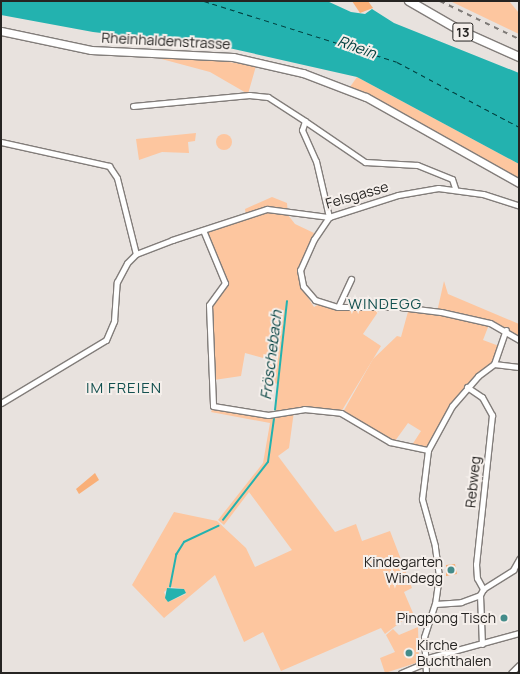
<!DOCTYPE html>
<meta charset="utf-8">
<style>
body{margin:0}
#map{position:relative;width:520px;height:674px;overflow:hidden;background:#e8e2de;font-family:Manrope,sans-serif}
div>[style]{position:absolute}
.green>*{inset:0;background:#fdc69f}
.round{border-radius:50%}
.water>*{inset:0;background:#23b2af}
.stream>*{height:1.5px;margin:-0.75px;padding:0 0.75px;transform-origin:0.75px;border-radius:0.75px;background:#23b2af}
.ferry>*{height:1px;margin-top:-0.5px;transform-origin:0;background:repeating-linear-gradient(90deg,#003f3e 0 5px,transparent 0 9px)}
.building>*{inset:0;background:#f9af77}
.roads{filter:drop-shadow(1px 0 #827d7a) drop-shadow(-1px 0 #827d7a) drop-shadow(0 1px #827d7a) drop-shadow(0 -1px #827d7a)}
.street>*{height:5px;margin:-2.5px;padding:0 2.5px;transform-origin:2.5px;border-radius:2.5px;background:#fff}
.secondary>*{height:7px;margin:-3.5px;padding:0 3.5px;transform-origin:3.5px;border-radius:3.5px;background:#fff}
.primary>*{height:8px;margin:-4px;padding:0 4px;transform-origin:4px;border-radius:4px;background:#fff}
.rail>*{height:1.5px;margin-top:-0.75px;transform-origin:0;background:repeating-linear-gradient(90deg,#7e7a77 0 5px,transparent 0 10px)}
.dots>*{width:11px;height:11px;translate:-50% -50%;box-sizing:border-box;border:2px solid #f5efeb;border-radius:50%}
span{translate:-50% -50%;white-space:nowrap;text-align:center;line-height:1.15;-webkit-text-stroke:4px #f5efeb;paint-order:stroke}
.shield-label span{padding:1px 3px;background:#f5efeb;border:1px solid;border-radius:3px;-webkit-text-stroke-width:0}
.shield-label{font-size:13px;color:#262422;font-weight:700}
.street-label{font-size:14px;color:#262422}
.poi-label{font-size:14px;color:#262422}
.right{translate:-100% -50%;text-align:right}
.left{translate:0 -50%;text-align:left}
.water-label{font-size:15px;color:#003f3e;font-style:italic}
.neighbourhood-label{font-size:15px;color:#145150;letter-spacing:1px}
.frame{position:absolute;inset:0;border:2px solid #262422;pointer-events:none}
</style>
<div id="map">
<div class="green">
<div style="clip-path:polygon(450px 1px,509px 1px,519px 13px,519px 34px)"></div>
<div style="clip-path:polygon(154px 57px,222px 61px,256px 66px,248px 94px,210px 72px)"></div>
<div style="clip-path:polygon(357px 77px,519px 164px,519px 179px,350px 87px)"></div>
<div style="clip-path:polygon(196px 133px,195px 141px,188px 142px,189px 153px,162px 152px,139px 160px,136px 139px)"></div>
<div class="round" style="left:216px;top:134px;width:16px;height:16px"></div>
<div style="clip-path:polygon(272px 197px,287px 203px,288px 215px,295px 224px,314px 233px,298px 273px,302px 288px,314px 307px,321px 303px,380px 309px,363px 334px,381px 346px,341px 412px,306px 408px,275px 413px,278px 384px,265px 381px,271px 360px,245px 353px,241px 376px,214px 380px,211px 307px,227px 284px,206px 233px,246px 216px,245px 209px)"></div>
<div style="clip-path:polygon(444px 281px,448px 294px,519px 324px,519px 337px,490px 322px,483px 340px,499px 346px,493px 362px,466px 385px,426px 448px,412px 445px,421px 431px,408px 423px,395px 441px,343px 412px,373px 359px,397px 336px,401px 337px,409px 308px,437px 312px)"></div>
<div style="clip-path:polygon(evenodd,213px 408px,271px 418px,294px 411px,289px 448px,278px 456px,335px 532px,356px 524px,362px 541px,390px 531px,412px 588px,404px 592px,413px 613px,385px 634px,381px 628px,281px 671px,263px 632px,244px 642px,215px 575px,164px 618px,132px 585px,174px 512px,217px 521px,246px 548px,255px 567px,292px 550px,249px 492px,224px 525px,218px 520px,263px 463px,270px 423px,211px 412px,213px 408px,170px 587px,184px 589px,186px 594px,168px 602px,164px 592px,170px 587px)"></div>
<div style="clip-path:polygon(418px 627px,419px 662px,385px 673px,380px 658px,395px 652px,386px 635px,393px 629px,399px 635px)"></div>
</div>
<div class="water">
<div style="clip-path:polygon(1px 1px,327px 1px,351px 12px,365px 14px,372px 9px,394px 23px,519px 73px,519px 164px,357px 77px,229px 48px,93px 32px,1px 15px)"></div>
<div style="clip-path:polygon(167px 588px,184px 589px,186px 593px,168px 602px,165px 598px)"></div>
</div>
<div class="stream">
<div style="left:275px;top:410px;width:109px;rotate:-83.7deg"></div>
<div style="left:223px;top:520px;width:73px;rotate:-52.2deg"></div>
<div style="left:268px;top:462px;width:43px;rotate:-82.1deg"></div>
<div style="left:170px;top:587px;width:33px;rotate:-79deg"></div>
<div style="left:176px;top:555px;width:15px;rotate:-58deg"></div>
<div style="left:184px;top:542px;width:38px;rotate:-25deg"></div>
</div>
<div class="ferry">
<div style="left:204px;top:1px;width:202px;rotate:17.5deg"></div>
<div style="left:397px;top:62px;width:138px;rotate:28deg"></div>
</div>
<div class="building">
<div style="clip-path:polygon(352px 1px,368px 1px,373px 8px,360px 13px)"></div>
<div style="clip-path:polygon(95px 473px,99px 480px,79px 494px,76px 489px)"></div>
<div style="clip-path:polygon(455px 564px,457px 574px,446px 576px,446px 565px)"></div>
</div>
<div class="roads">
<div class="street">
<div style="left:133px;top:106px;width:117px;rotate:-5.4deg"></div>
<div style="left:249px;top:95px;width:19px;rotate:6deg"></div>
<div style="left:268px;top:97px;width:44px;rotate:33deg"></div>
<div style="left:1px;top:142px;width:111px;rotate:12.5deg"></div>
<div style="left:109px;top:166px;width:14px;rotate:56deg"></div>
<div style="left:117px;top:178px;width:78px;rotate:76deg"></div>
<div style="left:455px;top:188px;width:9px;rotate:-108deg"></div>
<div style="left:452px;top:179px;width:38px;rotate:-158deg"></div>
<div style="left:417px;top:165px;width:52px;rotate:-176.7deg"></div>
<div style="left:365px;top:162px;width:73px;rotate:-145.7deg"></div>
<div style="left:305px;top:121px;width:9px;rotate:108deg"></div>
<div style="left:302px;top:130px;width:34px;rotate:66deg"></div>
<div style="left:316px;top:161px;width:57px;rotate:76.9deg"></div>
<div style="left:329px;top:217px;width:27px;rotate:124deg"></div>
<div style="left:314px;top:239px;width:34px;rotate:114deg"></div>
<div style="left:300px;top:270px;width:16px;rotate:79deg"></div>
<div style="left:303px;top:286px;width:18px;rotate:49deg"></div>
<div style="left:315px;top:300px;width:24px;rotate:17deg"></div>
<div style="left:338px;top:307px;width:62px"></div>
<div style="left:400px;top:307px;width:41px;rotate:7deg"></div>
<div style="left:441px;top:312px;width:50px;rotate:12.7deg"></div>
<div style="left:490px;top:323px;width:34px;rotate:30deg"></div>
<div style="left:203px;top:230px;width:57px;rotate:67.5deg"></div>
<div style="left:225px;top:283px;width:27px;rotate:126deg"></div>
<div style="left:209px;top:305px;width:101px;rotate:87.7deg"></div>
<div style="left:213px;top:406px;width:56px;rotate:9.3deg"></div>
<div style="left:268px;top:415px;width:36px;rotate:-9deg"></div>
<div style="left:304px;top:409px;width:37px;rotate:6deg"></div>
<div style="left:341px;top:413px;width:57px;rotate:30.6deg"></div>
<div style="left:390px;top:442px;width:39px;rotate:12deg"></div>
<div style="left:338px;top:307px;width:31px;rotate:-65deg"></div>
<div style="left:494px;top:364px;width:36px;rotate:-71deg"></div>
<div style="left:467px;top:387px;width:18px;rotate:34deg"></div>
<div style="left:482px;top:397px;width:21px;rotate:61deg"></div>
<div style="left:492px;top:415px;width:150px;rotate:96.1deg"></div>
<div style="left:476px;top:564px;width:14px;rotate:86deg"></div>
<div style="left:477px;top:578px;width:13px;rotate:61deg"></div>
<div style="left:1px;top:403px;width:122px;rotate:-31deg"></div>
<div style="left:106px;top:340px;width:21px;rotate:-67deg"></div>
<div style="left:114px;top:321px;width:39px;rotate:-86deg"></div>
<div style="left:117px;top:282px;width:21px;rotate:-62deg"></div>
<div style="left:127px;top:263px;width:13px;rotate:-45deg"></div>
<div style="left:136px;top:254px;width:39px;rotate:-21deg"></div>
<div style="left:172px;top:240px;width:100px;rotate:-18.1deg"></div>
<div style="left:267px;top:209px;width:63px;rotate:7.4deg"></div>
<div style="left:329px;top:217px;width:72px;rotate:-17.7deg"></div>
<div style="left:398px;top:195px;width:41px;rotate:-9.9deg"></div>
<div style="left:438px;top:188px;width:45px;rotate:7.6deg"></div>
<div style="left:483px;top:194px;width:38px;rotate:18deg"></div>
<div style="left:480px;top:595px;width:49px;rotate:87.7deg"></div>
<div style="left:435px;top:604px;width:26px;rotate:-4deg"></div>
<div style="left:461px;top:602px;width:20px;rotate:-20deg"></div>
<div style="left:480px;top:595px;width:7px;rotate:-63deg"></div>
<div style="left:483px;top:589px;width:36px;rotate:-32deg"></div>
<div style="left:513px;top:570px;width:13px;rotate:-61deg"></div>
<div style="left:424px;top:659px;width:98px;rotate:-15.3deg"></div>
<div style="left:401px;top:673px;width:26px;rotate:-23deg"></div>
<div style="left:426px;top:673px;width:36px;rotate:-93deg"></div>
<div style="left:424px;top:637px;width:35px;rotate:-72deg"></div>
<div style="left:435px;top:604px;width:28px;rotate:-82deg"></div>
<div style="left:439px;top:576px;width:30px;rotate:-98deg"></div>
<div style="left:435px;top:546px;width:49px;rotate:-105.5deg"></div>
<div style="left:422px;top:499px;width:49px;rotate:-83deg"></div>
<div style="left:428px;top:450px;width:50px;rotate:-61.4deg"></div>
<div style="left:452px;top:406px;width:40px;rotate:-49deg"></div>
<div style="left:478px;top:376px;width:20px;rotate:-37deg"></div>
<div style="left:494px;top:364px;width:25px;rotate:7deg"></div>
<div style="left:511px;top:673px;width:11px;rotate:-45deg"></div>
</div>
<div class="secondary">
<div style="left:1px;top:31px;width:92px;rotate:11.9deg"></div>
<div style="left:91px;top:50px;width:142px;rotate:2.8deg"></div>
<div style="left:233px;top:57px;width:72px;rotate:12.9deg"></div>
<div style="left:303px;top:73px;width:67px;rotate:20.9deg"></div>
<div style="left:366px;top:97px;width:176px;rotate:29.3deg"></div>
</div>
<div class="primary">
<div style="left:409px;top:1px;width:60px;rotate:30deg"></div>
<div style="left:461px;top:31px;width:64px;rotate:24.1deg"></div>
</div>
</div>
<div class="rail">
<div style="left:440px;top:1px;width:88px;rotate:25.7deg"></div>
</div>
<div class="dots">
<div style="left:451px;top:570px;background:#448c8a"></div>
<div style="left:504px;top:618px;background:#448c8a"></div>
<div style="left:409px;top:653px;background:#448c8a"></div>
</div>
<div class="shield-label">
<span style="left:463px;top:32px">13</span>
</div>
<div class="street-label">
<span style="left:166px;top:41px;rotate:3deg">Rheinhaldenstrasse</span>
<span style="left:357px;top:195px;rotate:-16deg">Felsgasse</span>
<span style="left:473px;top:482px;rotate:-84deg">Rebweg</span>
</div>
<div class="poi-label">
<span class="right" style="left:443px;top:570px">Kindegarten<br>Windegg</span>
<span class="right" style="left:496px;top:618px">Pingpong Tisch</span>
<span class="left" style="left:417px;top:653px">Kirche<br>Buchthalen</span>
</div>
<div class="water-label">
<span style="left:357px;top:47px;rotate:20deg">Rhein</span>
<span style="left:271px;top:355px;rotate:-83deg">Fröschebach</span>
</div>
<div class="neighbourhood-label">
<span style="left:385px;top:304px">WINDEGG</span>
<span style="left:124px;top:388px">IM FREIEN</span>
</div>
<div class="frame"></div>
</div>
